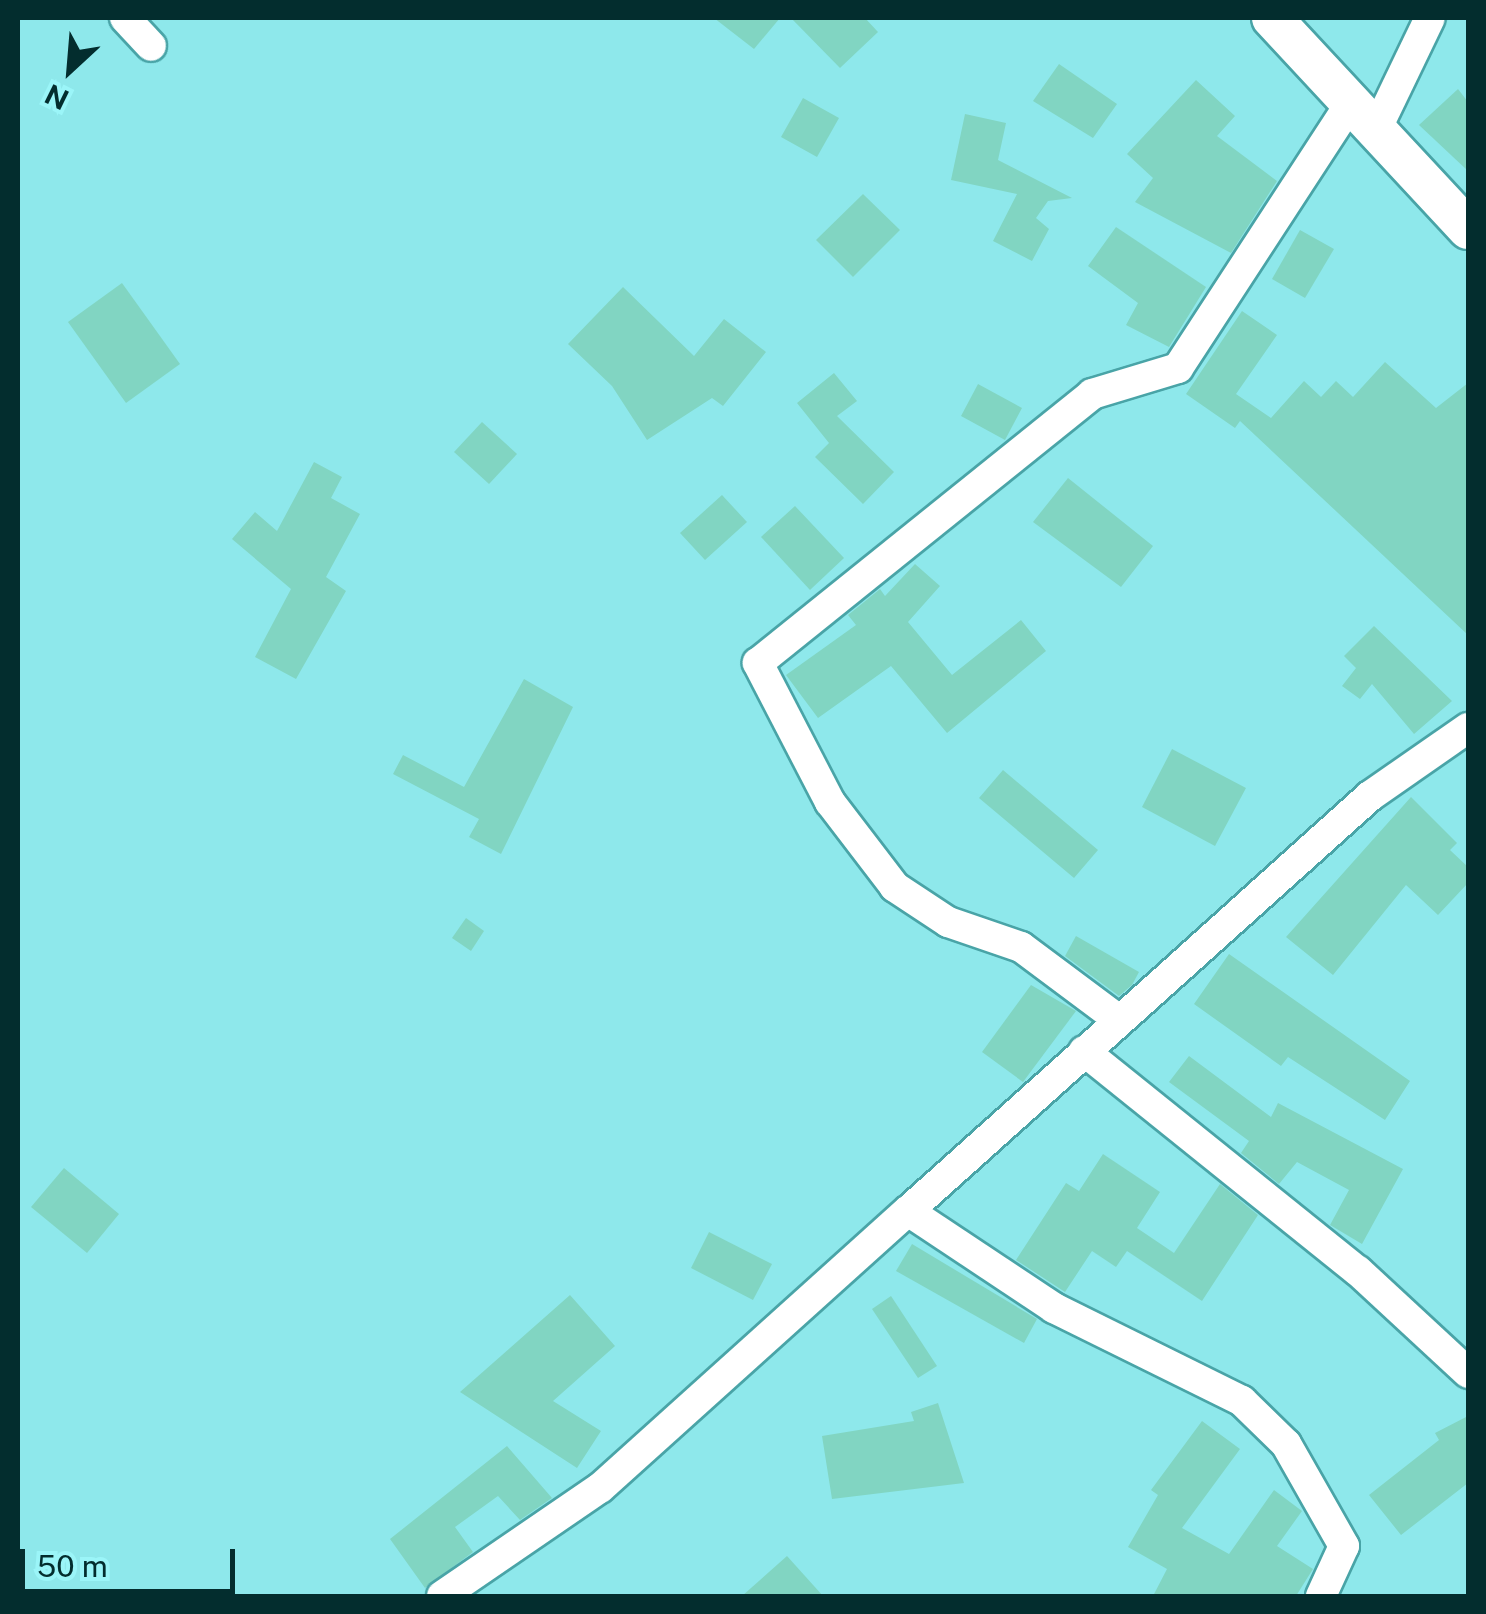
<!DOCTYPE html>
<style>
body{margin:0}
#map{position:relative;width:1486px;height:1614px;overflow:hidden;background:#8ee8eb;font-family:"Public Sans",sans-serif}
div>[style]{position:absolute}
.building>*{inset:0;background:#81d5c2}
.roads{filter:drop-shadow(2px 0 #49a4a7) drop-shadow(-2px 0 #49a4a7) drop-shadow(0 2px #49a4a7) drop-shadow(0 -2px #49a4a7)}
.street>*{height:30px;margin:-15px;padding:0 15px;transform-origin:15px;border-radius:15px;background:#fff}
.secondary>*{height:40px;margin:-20px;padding:0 20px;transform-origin:20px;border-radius:20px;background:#fff}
span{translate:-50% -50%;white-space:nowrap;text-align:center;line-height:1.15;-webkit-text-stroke:8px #9bf5f8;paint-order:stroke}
.frame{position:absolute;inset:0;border:20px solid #032d2e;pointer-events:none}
.north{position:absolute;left:20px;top:20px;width:100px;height:100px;-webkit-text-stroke:8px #9bf5f8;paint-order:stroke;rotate:206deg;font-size:28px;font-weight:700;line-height:40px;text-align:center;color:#032d2e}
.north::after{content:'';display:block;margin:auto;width:35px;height:45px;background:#032d2e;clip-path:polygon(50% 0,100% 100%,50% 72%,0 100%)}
.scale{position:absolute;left:20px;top:1549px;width:215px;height:45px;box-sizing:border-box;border:5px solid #032d2e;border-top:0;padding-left:12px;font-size:30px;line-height:35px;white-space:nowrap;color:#032d2e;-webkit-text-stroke:8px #9bf5f8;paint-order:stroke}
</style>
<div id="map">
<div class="building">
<div style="clip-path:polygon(714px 18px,780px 18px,754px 49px)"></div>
<div style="clip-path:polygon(791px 18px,865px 18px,878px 32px,840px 68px)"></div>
<div style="clip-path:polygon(1059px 64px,1117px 104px,1093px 138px,1033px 101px)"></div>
<div style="clip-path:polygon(1196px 80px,1235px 116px,1217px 136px,1277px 181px,1231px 253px,1135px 202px,1153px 178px,1127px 154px)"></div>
<div style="clip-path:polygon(1458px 89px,1468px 102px,1468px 171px,1419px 125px)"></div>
<div style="clip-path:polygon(803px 98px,839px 118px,817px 157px,781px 137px)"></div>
<div style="clip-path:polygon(965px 114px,1006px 123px,998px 160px,1072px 198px,1048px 201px,1036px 218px,1049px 229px,1032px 261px,993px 241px,1017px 194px,951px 180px)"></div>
<div style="clip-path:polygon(863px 194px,900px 230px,853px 277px,816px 240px)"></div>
<div style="clip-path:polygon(1116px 227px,1206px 287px,1169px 347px,1126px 325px,1138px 303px,1088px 266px)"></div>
<div style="clip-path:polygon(1300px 230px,1334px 249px,1305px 298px,1272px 279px)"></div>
<div style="clip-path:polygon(122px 283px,180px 364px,126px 403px,68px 322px)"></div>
<div style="clip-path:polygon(623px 287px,694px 356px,724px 319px,766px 352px,723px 406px,712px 398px,647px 440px,612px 386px,568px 344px)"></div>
<div style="clip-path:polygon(1242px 311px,1277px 335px,1236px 394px,1271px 418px,1304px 381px,1321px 397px,1336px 381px,1353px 397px,1385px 362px,1436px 408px,1468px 383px,1468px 635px,1240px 421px,1235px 428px,1186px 394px)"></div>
<div style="clip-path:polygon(834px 373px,857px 401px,837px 416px,894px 472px,863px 504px,815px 457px,829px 443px,797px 403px)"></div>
<div style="clip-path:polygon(978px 384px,1022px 408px,1005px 440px,961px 416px)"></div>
<div style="clip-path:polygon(482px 422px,517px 454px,489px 484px,454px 452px)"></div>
<div style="clip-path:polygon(314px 462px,342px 477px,331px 498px,360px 514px,326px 577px,346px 591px,296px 679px,255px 657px,291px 589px,232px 539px,255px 512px,277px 531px)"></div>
<div style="clip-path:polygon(1068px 478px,1153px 546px,1121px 587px,1033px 522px)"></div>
<div style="clip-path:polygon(722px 495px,747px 522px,705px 560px,680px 533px)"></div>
<div style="clip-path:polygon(795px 506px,844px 558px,810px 590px,761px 537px)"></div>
<div style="clip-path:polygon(915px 564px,940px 586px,908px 622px,952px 675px,1021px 620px,1046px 651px,947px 733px,891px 666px,818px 718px,786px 675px,856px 625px,848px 615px,880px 589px,885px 596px)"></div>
<div style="clip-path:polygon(1374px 626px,1452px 701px,1414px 734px,1372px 684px,1360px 699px,1342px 686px,1356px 668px,1344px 656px)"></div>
<div style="clip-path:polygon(524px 679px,573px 707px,501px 854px,469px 837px,479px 819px,393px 774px,403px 755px,464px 787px)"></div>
<div style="clip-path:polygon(1172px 749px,1246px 788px,1215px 846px,1142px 807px)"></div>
<div style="clip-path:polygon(1003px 770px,1098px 850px,1074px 878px,979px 798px)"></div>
<div style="clip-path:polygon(1411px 797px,1457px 843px,1450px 850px,1468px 867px,1468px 883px,1438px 915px,1406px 885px,1333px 975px,1286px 937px)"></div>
<div style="clip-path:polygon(466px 918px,484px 931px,471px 951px,452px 938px)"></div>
<div style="clip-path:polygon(1076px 936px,1139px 972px,1132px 985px,1119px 996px,1065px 956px)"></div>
<div style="clip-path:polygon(1229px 954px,1410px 1081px,1385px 1120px,1288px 1057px,1281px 1066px,1194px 1004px)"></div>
<div style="clip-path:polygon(1031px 985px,1076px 1011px,1023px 1082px,982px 1052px)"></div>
<div style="clip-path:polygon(1189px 1056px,1271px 1117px,1278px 1103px,1403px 1169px,1362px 1244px,1330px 1225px,1349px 1190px,1297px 1162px,1279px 1184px,1241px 1153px,1249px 1141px,1169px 1082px)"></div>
<div style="clip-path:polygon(1103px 1154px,1160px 1192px,1137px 1228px,1174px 1253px,1220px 1184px,1258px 1215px,1202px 1301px,1127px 1251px,1116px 1267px,1092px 1251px,1065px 1292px,1016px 1260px,1066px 1183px,1079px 1191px)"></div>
<div style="clip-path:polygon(64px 1168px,119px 1214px,87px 1253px,31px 1207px)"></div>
<div style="clip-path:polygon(709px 1232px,772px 1264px,753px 1300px,691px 1268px)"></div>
<div style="clip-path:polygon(912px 1244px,1037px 1319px,1024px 1343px,896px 1271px)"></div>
<div style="clip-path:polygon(570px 1295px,615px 1346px,553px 1401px,601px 1431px,577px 1468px,460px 1392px)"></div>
<div style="clip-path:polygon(891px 1296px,937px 1366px,918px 1378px,872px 1309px)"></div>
<div style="clip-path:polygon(938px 1403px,964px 1483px,832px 1499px,822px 1436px,914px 1421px,911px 1412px)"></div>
<div style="clip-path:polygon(1468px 1416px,1468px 1483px,1401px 1535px,1369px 1495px,1439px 1440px,1435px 1433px)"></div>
<div style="clip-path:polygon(1202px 1421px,1240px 1449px,1182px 1528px,1229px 1554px,1274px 1490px,1302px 1511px,1277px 1546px,1313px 1569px,1296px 1596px,1153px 1596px,1167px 1569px,1128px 1547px,1158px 1495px,1151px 1490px)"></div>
<div style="clip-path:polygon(507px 1446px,552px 1498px,520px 1520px,498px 1496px,455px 1527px,473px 1552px,425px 1588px,390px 1539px)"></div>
<div style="clip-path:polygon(787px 1556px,823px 1596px,742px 1596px)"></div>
</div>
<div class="roads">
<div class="street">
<div style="left:125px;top:18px;width:38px;rotate:47deg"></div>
<div style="left:1376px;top:130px;width:124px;rotate:-64.3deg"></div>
<div style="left:1119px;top:1020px;width:122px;rotate:-143.3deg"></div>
<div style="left:1021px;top:947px;width:77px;rotate:-161.1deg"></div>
<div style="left:948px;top:922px;width:64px;rotate:-146.6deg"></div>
<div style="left:895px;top:887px;width:107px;rotate:-127.4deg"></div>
<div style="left:830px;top:802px;width:157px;rotate:-117.4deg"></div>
<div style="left:758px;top:663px;width:429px;rotate:-38.8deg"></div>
<div style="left:1092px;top:394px;width:90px;rotate:-16.8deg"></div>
<div style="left:1178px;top:368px;width:316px;rotate:-56.9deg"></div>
<div style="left:1084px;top:1051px;width:351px;rotate:38.8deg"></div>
<div style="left:1358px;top:1271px;width:150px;rotate:42.8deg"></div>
<div style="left:442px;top:1596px;width:191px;rotate:-34.4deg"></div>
<div style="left:600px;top:1488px;width:414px;rotate:-42deg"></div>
<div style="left:1321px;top:1596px;width:55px;rotate:-65.3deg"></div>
<div style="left:1344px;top:1546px;width:117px;rotate:-119.6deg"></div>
<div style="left:1286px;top:1444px;width:62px;rotate:-135.7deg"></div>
<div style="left:1242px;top:1401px;width:210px;rotate:-153.7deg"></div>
<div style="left:1054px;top:1308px;width:175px;rotate:-146.4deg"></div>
<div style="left:908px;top:1211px;width:621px;rotate:-41.93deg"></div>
<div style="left:1370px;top:796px;width:119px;rotate:-34.8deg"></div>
</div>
<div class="secondary">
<div style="left:1272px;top:18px;width:288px;rotate:47.1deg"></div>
</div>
</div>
<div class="frame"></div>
<div class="north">N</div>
<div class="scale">50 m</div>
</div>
